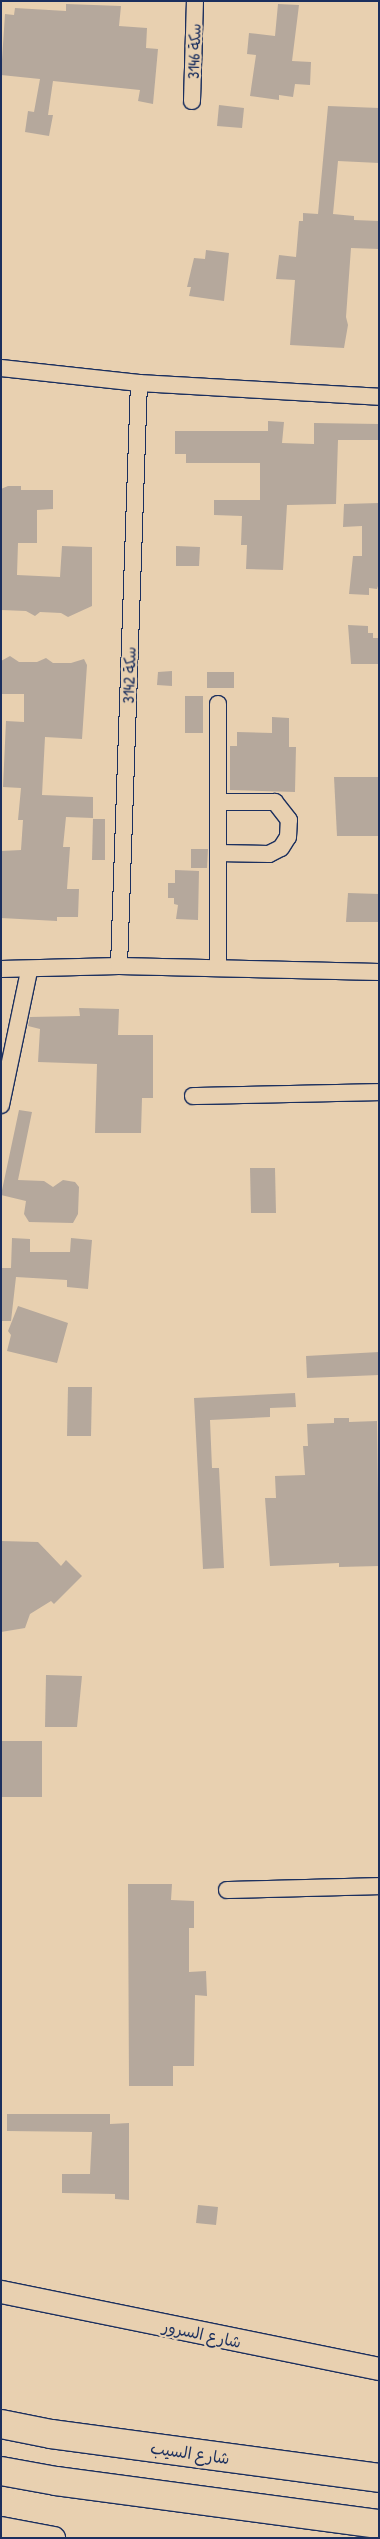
<!DOCTYPE html>
<meta charset="utf-8">
<style>
body{margin:0}
#map{position:relative;width:380px;height:2539px;overflow:hidden;background:#e8d0b0;font-family:"Patrick Hand","Playpen Sans Arabic",sans-serif}
div>[style]{position:absolute}
.building>*{inset:0;background:#b5a89c}
.roads{filter:drop-shadow(1px 0 #1b2f5e) drop-shadow(-1px 0 #1b2f5e) drop-shadow(0 1px #1b2f5e) drop-shadow(0 -1px #1b2f5e)}
.street>*{height:16px;margin:-8px;padding:0 8px;transform-origin:8px;border-radius:8px;background:#e8d0b0}
.secondary>*{height:22px;margin:-11px;padding:0 11px;transform-origin:11px;border-radius:11px;background:#e8d0b0}
.highway>*{height:28px;margin:-14px;padding:0 14px;transform-origin:14px;border-radius:14px;background:#e8d0b0}
span{translate:-50% -50%;white-space:nowrap;text-align:center;line-height:1.15;-webkit-text-stroke:4.5px #e8d0b0;paint-order:stroke}
.street-label{font-size:16px;color:#1b2f5e}
.frame{position:absolute;inset:0;border:2px solid #1b2f5e;pointer-events:none}
</style>
<div id="map">
<div class="building">
<div style="clip-path:polygon(66px 4px,121px 6px,119px 26px,147px 28px,146px 48px,158px 49px,153px 104px,138px 101px,140px 90px,53px 81px,48px 115px,53px 115px,49px 136px,25px 132px,28px 111px,34px 112px,40px 79px,1px 75px,5px 14px,14px 15px,15px 8px,66px 11px)"></div>
<div style="clip-path:polygon(278px 4px,299px 5px,292px 61px,311px 62px,310px 85px,295px 84px,293px 97px,279px 95px,279px 100px,250px 96px,256px 55px,247px 54px,249px 33px,275px 36px)"></div>
<div style="clip-path:polygon(219px 105px,244px 108px,242px 128px,217px 126px)"></div>
<div style="clip-path:polygon(328px 106px,379px 108px,379px 163px,338px 161px,333px 214px,354px 216px,354px 220px,379px 221px,379px 249px,351px 248px,346px 317px,348px 325px,344px 348px,290px 345px,295px 280px,276px 279px,279px 255px,296px 257px,299px 221px,303px 221px,303px 213px,318px 214px)"></div>
<div style="clip-path:polygon(206px 250px,229px 253px,224px 301px,189px 296px,191px 287px,187px 287px,194px 258px,205px 259px)"></div>
<div style="clip-path:polygon(268px 421px,284px 422px,282px 443px,314px 444px,314px 423px,379px 424px,379px 440px,338px 440px,336px 504px,287px 505px,283px 570px,246px 569px,247px 545px,241px 545px,242px 516px,214px 515px,214px 500px,260px 500px,260px 463px,186px 463px,186px 454px,175px 454px,175px 431px,268px 431px)"></div>
<div style="clip-path:polygon(8px 486px,21px 486px,21px 490px,53px 490px,53px 509px,37px 510px,37px 543px,18px 543px,17px 575px,60px 577px,62px 546px,92px 547px,92px 606px,68px 617px,61px 613px,40px 612px,35px 616px,26px 611px,1px 610px,1px 489px)"></div>
<div style="clip-path:polygon(379px 503px,379px 583px,377px 589px,369px 588px,369px 595px,349px 594px,353px 556px,362px 556px,362px 526px,343px 527px,344px 504px)"></div>
<div style="clip-path:polygon(176px 546px,200px 547px,199px 566px,176px 566px)"></div>
<div style="clip-path:polygon(348px 625px,368px 626px,368px 633px,373px 633px,373px 638px,379px 638px,379px 664px,351px 664px)"></div>
<div style="clip-path:polygon(10px 656px,19px 662px,37px 662px,46px 658px,53px 663px,71px 663px,84px 659px,87px 665px,82px 739px,45px 737px,42px 795px,93px 797px,93px 818px,66px 817px,63px 847px,70px 847px,67px 889px,79px 889px,78px 917px,57px 917px,57px 921px,1px 918px,1px 851px,21px 850px,23px 820px,18px 820px,21px 788px,3px 787px,6px 721px,24px 722px,24px 694px,1px 694px,1px 661px)"></div>
<div style="clip-path:polygon(172px 671px,172px 686px,157px 685px,158px 672px)"></div>
<div style="clip-path:polygon(207px 672px,234px 672px,234px 688px,207px 688px)"></div>
<div style="clip-path:polygon(185px 696px,203px 696px,203px 733px,185px 733px)"></div>
<div style="clip-path:polygon(272px 717px,289px 718px,289px 747px,296px 747px,295px 792px,230px 790px,230px 746px,237px 746px,237px 732px,272px 733px)"></div>
<div style="clip-path:polygon(334px 777px,379px 777px,379px 836px,337px 836px)"></div>
<div style="clip-path:polygon(93px 819px,105px 819px,105px 860px,92px 860px)"></div>
<div style="clip-path:polygon(191px 849px,208px 849px,207px 868px,191px 868px)"></div>
<div style="clip-path:polygon(175px 870px,199px 871px,198px 920px,176px 919px,178px 905px,174px 904px,174px 898px,168px 898px,168px 883px,175px 883px)"></div>
<div style="clip-path:polygon(348px 893px,379px 894px,379px 922px,346px 922px)"></div>
<div style="clip-path:polygon(79px 1008px,119px 1009px,118px 1035px,153px 1035px,153px 1098px,142px 1098px,141px 1133px,95px 1133px,97px 1064px,38px 1062px,40px 1029px,28px 1026px,30px 1017px,80px 1016px)"></div>
<div style="clip-path:polygon(19px 1110px,32px 1112px,18px 1180px,44px 1181px,53px 1187px,63px 1180px,75px 1182px,79px 1187px,78px 1214px,73px 1223px,29px 1222px,24px 1214px,26px 1201px,1px 1195px)"></div>
<div style="clip-path:polygon(250px 1168px,275px 1168px,276px 1213px,251px 1213px)"></div>
<div style="clip-path:polygon(12px 1238px,30px 1239px,30px 1252px,70px 1252px,71px 1238px,92px 1240px,88px 1289px,67px 1287px,67px 1280px,16px 1277px,11px 1321px,1px 1321px,1px 1268px,11px 1268px)"></div>
<div style="clip-path:polygon(18px 1306px,68px 1323px,57px 1363px,7px 1351px,11px 1335px,8px 1331px)"></div>
<div style="clip-path:polygon(379px 1352px,379px 1375px,307px 1378px,306px 1356px)"></div>
<div style="clip-path:polygon(68px 1387px,92px 1387px,91px 1436px,67px 1436px)"></div>
<div style="clip-path:polygon(295px 1393px,296px 1407px,270px 1408px,270px 1417px,210px 1420px,212px 1468px,219px 1468px,224px 1568px,203px 1569px,194px 1398px)"></div>
<div style="clip-path:polygon(334px 1418px,349px 1418px,349px 1422px,377px 1421px,379px 1566px,339px 1567px,339px 1563px,270px 1566px,265px 1498px,276px 1498px,275px 1476px,305px 1475px,303px 1446px,308px 1446px,307px 1424px,334px 1423px)"></div>
<div style="clip-path:polygon(1px 1541px,38px 1542px,61px 1566px,66px 1560px,82px 1576px,54px 1604px,51px 1601px,30px 1614px,25px 1628px,1px 1632px)"></div>
<div style="clip-path:polygon(46px 1675px,82px 1676px,77px 1727px,45px 1727px)"></div>
<div style="clip-path:polygon(1px 1741px,42px 1741px,42px 1797px,1px 1797px)"></div>
<div style="clip-path:polygon(128px 1884px,172px 1884px,171px 1900px,194px 1901px,194px 1928px,189px 1928px,189px 1972px,206px 1971px,207px 1996px,195px 1995px,194px 2066px,173px 2066px,173px 2086px,129px 2086px)"></div>
<div style="clip-path:polygon(7px 2114px,110px 2114px,110px 2124px,129px 2123px,129px 2200px,115px 2199px,115px 2194px,62px 2193px,62px 2174px,90px 2174px,92px 2132px,7px 2131px)"></div>
<div style="clip-path:polygon(198px 2205px,218px 2207px,216px 2225px,196px 2223px)"></div>
</div>
<div class="roads">
<div class="street">
<div style="left:192px;top:101px;width:100px;rotate:-88.3deg"></div>
<div style="left:1px;top:368px;width:139px;rotate:6.2deg"></div>
<div style="left:139px;top:383px;width:240px;rotate:3.3deg"></div>
<div style="left:218px;top:853px;width:51px;rotate:1.1deg"></div>
<div style="left:269px;top:854px;width:13px;rotate:-27deg"></div>
<div style="left:281px;top:848px;width:13px;rotate:-58deg"></div>
<div style="left:288px;top:837px;width:17px;rotate:-87deg"></div>
<div style="left:289px;top:820px;width:23px;rotate:-128deg"></div>
<div style="left:275px;top:802px;width:57px;rotate:180deg"></div>
<div style="left:119px;top:966px;width:583px;rotate:-88.04deg"></div>
<div style="left:218px;top:968px;width:264px;rotate:-90deg"></div>
<div style="left:1px;top:969px;width:118px;rotate:-1.5deg"></div>
<div style="left:119px;top:966px;width:260px;rotate:1.3deg"></div>
<div style="left:193px;top:1096px;width:186px;rotate:-1.2deg"></div>
<div style="left:1px;top:1105px;width:137px;rotate:-78.2deg"></div>
<div style="left:227px;top:1890px;width:152px;rotate:-1.5deg"></div>
</div>
<div class="secondary">
<div style="left:1px;top:2292px;width:386px;rotate:11.5deg"></div>
<div style="left:1px;top:2528px;width:54px;rotate:10.7deg"></div>
</div>
<div class="highway">
<div style="left:1px;top:2424px;width:51px;rotate:11.3deg"></div>
<div style="left:51px;top:2434px;width:331px;rotate:7.6deg"></div>
<div style="left:1px;top:2471px;width:56px;rotate:10.3deg"></div>
<div style="left:56px;top:2481px;width:326px;rotate:7.6deg"></div>
</div>
</div>
<div class="street-label">
<span style="left:194px;top:51px;rotate:-88deg">سكة 3146</span>
<span style="left:129px;top:675px;rotate:-88deg">سكة 3142</span>
<span style="left:202px;top:2334px;rotate:12deg">شارع السرور</span>
<span style="left:190px;top:2453px;rotate:8deg">شارع السيب</span>
</div>
<div class="frame"></div>
</div>
